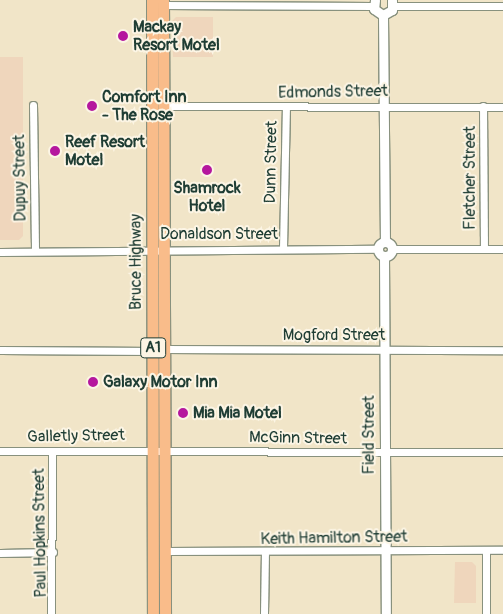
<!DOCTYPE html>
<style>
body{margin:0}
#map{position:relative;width:503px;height:614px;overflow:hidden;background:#f1e5c8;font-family:Pangolin,sans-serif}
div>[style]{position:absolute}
.built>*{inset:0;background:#efd6bc}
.roads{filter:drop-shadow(1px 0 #88917e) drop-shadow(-1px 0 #88917e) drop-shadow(0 1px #88917e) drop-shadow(0 -1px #88917e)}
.minor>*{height:7px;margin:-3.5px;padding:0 3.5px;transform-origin:3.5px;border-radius:3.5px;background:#fff}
.tertiary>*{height:9px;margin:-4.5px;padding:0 4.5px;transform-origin:4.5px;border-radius:4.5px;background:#fff}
.tertiary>.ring{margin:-4.5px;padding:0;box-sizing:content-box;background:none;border:9px solid #fff;border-radius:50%}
.trunk>*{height:11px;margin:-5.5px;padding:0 5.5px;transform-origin:5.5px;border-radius:5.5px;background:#f9bc8a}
.dots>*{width:14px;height:14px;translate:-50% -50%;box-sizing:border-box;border:2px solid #fcf5e5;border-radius:50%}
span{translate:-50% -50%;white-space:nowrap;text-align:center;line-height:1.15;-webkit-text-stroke:4px #fcf5e5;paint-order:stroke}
.shield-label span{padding:1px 4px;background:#fcf5e5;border:1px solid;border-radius:4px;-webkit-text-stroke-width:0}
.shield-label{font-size:15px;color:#1f3d34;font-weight:700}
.poi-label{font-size:16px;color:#1f3d34;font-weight:700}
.left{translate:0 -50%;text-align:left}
.street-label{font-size:16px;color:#1f3d34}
</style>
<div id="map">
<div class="built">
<div style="clip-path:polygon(176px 17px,213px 17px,213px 57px,173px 57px,172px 21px)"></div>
<div style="clip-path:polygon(0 57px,23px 57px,23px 236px,19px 240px,0 240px)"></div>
<div style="clip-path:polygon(455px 562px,472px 562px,476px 566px,476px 603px,454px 603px)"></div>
</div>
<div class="roads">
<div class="minor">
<div style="left:163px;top:5px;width:210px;rotate:0.3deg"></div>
<div style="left:393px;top:6px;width:110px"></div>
<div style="left:33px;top:105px;width:146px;rotate:89.2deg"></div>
<div style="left:163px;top:106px;width:340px;rotate:0.2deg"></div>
<div style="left:483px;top:106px;width:143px;rotate:89.6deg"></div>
<div style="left:283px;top:248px;width:141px;rotate:-88.8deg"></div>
<div style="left:392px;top:249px;width:111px"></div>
<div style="left:0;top:252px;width:378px;rotate:-0.5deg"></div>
<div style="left:164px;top:349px;width:339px;rotate:0.2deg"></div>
<div style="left:0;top:350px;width:153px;rotate:0.4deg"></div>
<div style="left:0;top:451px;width:503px;rotate:0.11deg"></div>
<div style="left:165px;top:551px;width:338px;rotate:-0.2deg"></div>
<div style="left:0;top:553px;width:53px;rotate:-1.1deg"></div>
<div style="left:51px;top:614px;width:163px;rotate:-89.6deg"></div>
<div style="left:264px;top:614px;width:61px;rotate:-89.1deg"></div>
<div style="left:486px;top:614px;width:64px;rotate:-90deg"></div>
</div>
<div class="tertiary">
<div style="left:375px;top:0;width:9px;rotate:96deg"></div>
<div style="left:374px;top:9px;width:11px;rotate:34deg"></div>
<div style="left:383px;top:15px;width:10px;rotate:-29deg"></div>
<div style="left:392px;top:10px;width:10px;rotate:-90deg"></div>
<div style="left:383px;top:15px;width:227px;rotate:89.5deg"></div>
<div class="ring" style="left:378px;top:242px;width:5px;height:5px"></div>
<div style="left:384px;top:256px;width:358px;rotate:89.7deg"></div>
</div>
<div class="trunk">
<div style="left:152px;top:0;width:614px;rotate:89.91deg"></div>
<div style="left:163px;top:0;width:614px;rotate:89.81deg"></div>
</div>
</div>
<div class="dots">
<div style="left:123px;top:36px;background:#b5179e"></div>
<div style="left:92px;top:106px;background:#b5179e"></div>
<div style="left:55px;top:151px;background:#b5179e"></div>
<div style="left:207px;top:170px;background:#b5179e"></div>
<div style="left:93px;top:382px;background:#b5179e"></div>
<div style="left:183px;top:413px;background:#b5179e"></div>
</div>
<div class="shield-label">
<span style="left:153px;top:348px">A1</span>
</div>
<div class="poi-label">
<span class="left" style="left:133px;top:36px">Mackay<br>Resort Motel</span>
<span class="left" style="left:102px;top:106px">Comfort Inn<br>- The Rose</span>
<span class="left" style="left:65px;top:151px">Reef Resort<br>Motel</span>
<span style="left:207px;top:197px">Shamrock<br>Hotel</span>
<span class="left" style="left:103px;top:382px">Galaxy Motor Inn</span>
<span class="left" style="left:193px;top:413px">Mia Mia Motel</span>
</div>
<div class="street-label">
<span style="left:333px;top:92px;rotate:-1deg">Edmonds Street</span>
<span style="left:271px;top:162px;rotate:-89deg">Dunn Street</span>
<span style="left:20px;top:178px;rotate:-91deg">Dupuy Street</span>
<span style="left:470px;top:178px;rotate:-90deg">Fletcher Street</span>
<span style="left:219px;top:234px">Donaldson Street</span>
<span style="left:136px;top:262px;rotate:-90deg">Bruce Highway</span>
<span style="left:334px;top:335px">Mogford Street</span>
<span style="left:369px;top:435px;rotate:-90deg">Field Street</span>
<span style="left:76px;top:436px;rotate:-1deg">Galletly Street</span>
<span style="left:298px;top:438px;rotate:1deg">McGinn Street</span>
<span style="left:40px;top:533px;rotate:-91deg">Paul Hopkins Street</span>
<span style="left:334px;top:538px;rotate:-1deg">Keith Hamilton Street</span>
</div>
</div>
